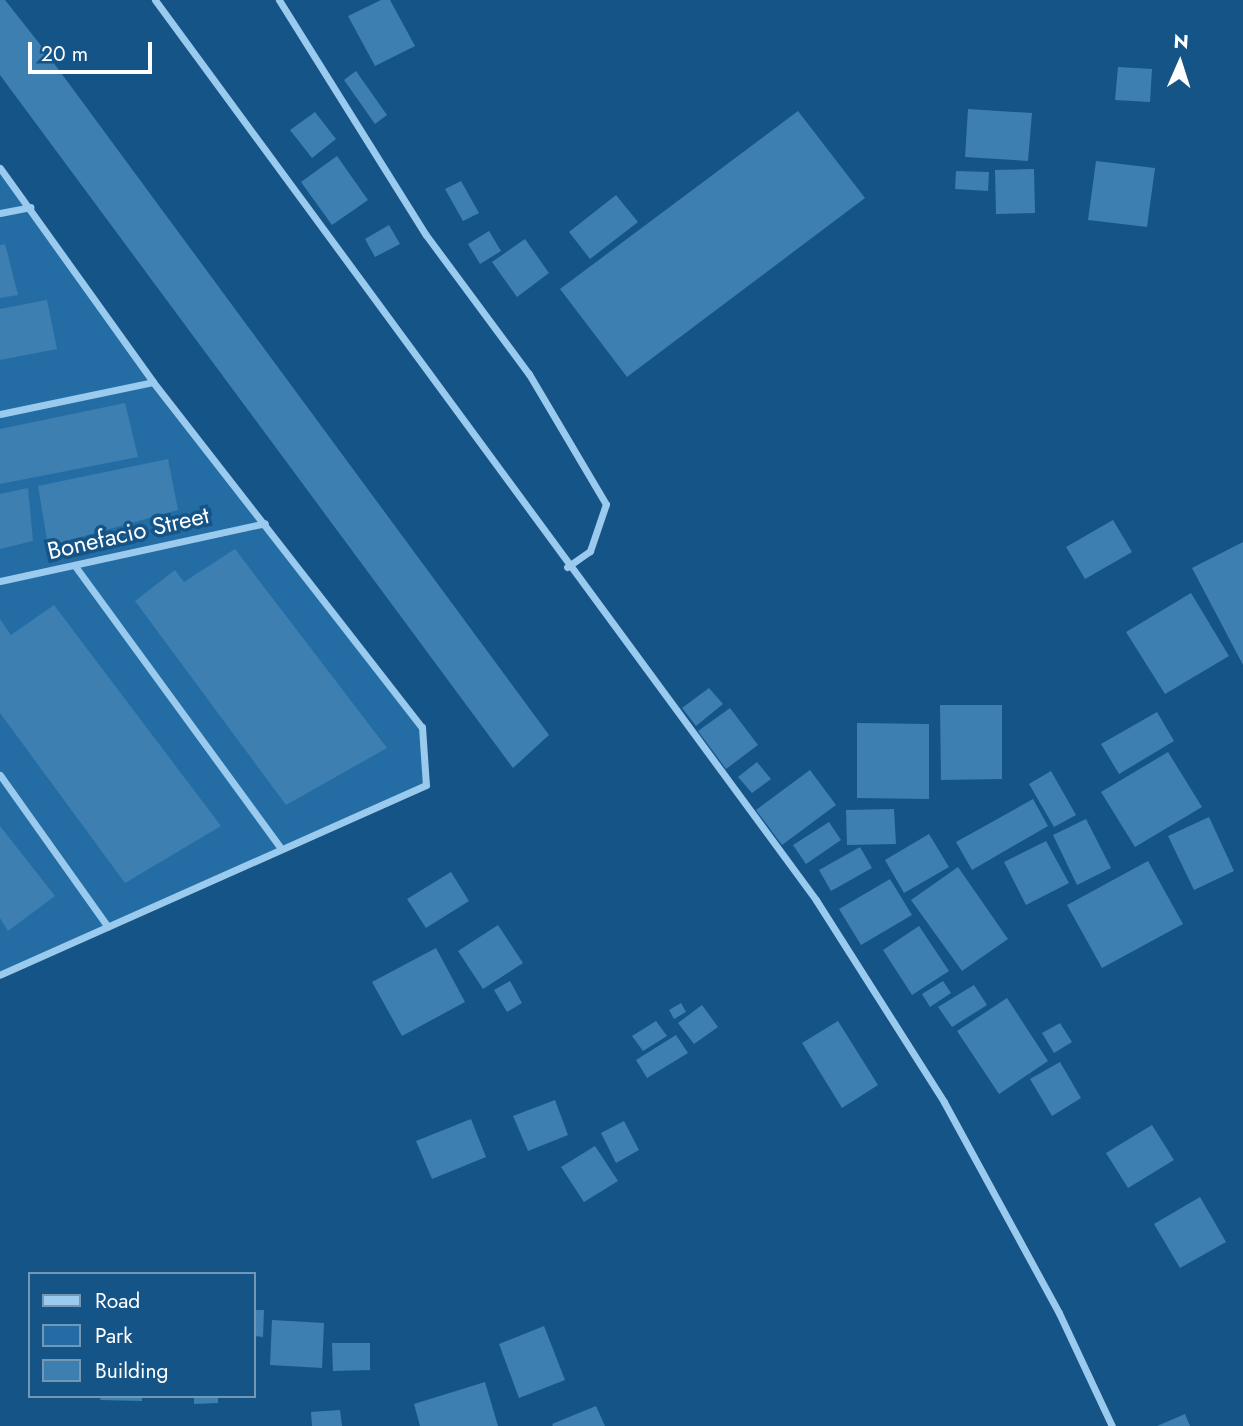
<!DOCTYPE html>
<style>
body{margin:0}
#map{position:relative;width:1243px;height:1426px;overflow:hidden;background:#155487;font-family:Jost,sans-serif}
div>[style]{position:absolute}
.green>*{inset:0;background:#246da4}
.building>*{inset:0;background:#3d7fb1}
.minor>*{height:7px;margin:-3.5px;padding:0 3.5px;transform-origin:3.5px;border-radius:3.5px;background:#9acaee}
span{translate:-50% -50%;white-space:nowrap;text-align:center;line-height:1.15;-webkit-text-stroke:7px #155487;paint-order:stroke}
.street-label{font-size:24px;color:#fff}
.legend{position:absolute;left:28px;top:1272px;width:228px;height:126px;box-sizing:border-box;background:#155487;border:2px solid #7398b7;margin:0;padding:9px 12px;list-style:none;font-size:21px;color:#fff}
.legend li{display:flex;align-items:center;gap:14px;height:35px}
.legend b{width:35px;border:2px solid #7398b7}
.north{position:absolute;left:1145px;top:28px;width:70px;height:70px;-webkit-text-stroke:5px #155487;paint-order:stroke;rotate:3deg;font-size:19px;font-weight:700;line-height:28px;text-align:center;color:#fff}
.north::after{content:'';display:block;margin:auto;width:24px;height:32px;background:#fff;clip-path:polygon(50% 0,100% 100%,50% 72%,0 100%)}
.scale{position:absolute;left:28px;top:42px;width:124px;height:32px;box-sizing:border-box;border:4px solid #fff;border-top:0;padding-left:9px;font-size:21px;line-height:24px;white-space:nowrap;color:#fff;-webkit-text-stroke:5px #155487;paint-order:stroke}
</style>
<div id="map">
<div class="green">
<div style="clip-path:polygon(0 168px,153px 382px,422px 727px,426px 785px,0 975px)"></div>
</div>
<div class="building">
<div style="clip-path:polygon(0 0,5px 0,39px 43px,549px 735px,513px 768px,0 75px)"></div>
<div style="clip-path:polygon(381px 0,390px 0,415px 46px,375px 66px,348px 16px)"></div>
<div style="clip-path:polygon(1118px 67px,1152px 69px,1150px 102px,1115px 100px)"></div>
<div style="clip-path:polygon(356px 71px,387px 115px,375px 124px,344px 80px)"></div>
<div style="clip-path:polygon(968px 109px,1032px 113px,1028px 161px,965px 157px)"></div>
<div style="clip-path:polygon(798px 111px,865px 198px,627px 377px,560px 289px)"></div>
<div style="clip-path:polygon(315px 112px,336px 139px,312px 158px,290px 130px)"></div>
<div style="clip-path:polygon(337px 156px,368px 200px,332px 225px,301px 182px)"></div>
<div style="clip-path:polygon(1096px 161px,1155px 168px,1147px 227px,1088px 220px)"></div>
<div style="clip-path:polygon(1034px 169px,1035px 213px,996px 214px,995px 170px)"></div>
<div style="clip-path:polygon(956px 171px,989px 172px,988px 191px,955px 189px)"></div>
<div style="clip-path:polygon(461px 181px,479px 213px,463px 221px,445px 189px)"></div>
<div style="clip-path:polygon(616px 195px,638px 222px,590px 259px,569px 232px)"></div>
<div style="clip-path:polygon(389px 225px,400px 244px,375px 257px,365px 239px)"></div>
<div style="clip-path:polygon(489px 231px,501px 251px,480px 264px,468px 244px)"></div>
<div style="clip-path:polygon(525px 239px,549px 273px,517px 297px,492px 262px)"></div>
<div style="clip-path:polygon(5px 244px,18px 295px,0 298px,0 245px)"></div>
<div style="clip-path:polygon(47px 300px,57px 349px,0 360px,0 309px)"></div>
<div style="clip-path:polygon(125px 403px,138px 457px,0 484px,0 429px)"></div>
<div style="clip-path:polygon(168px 459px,178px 510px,48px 546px,38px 486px)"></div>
<div style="clip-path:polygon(28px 488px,33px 541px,0 549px,0 494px)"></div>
<div style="clip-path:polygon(1113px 520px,1132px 552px,1085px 579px,1066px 547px)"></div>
<div style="clip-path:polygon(1243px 542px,1243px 665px,1192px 568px)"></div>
<div style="clip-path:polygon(235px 549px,387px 748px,286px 805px,135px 601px,175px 570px,184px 582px)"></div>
<div style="clip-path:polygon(1191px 593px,1229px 656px,1165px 694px,1126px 632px)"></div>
<div style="clip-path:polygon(54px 605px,221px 826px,125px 883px,0 713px,0 619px,11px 635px)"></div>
<div style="clip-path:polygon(709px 688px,723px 704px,696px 726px,682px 708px)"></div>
<div style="clip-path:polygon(940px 705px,1002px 705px,1002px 779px,941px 780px)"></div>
<div style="clip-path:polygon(730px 708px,758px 745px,726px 769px,698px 731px)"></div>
<div style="clip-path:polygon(1157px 712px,1174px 741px,1119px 774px,1101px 744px)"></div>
<div style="clip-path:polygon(857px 723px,929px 724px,929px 799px,857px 798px)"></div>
<div style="clip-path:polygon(1168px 752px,1202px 807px,1135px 847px,1101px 792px)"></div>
<div style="clip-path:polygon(757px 762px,771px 779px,752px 793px,738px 777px)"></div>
<div style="clip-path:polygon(810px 770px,836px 805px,782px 845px,756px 810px)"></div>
<div style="clip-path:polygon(1051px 771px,1076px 815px,1054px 827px,1029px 784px)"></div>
<div style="clip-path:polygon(1033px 799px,1048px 826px,972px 870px,956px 842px)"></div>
<div style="clip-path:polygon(894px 809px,896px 844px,847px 845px,846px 810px)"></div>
<div style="clip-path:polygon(1209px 817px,1234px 871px,1194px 890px,1168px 836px)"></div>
<div style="clip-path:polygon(1086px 819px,1111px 868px,1077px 885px,1053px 835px)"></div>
<div style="clip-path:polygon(829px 822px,841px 840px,806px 864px,793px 845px)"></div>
<div style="clip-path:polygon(0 826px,55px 896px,8px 931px,0 918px)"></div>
<div style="clip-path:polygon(929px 834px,949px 867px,904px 893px,885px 860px)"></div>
<div style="clip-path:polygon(1046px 841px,1069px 883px,1026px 905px,1004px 862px)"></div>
<div style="clip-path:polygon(860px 847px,872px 868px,831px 891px,819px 870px)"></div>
<div style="clip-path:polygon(1148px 861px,1183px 924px,1102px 968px,1067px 905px)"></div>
<div style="clip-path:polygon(958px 867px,1008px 939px,962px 971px,911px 900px)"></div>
<div style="clip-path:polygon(451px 872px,469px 901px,426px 928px,407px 899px)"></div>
<div style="clip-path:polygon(890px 879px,912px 915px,861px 945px,839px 909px)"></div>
<div style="clip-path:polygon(498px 925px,523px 963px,483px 989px,458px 951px)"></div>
<div style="clip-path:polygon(919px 926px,949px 971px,912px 995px,883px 950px)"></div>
<div style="clip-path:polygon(436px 948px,465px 1002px,402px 1036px,372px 982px)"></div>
<div style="clip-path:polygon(510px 981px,522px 1003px,507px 1012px,494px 990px)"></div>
<div style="clip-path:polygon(943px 981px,951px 993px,930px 1007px,922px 994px)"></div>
<div style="clip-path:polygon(974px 985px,987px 1005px,952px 1027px,938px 1007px)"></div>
<div style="clip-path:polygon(1007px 998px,1048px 1061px,999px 1094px,957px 1031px)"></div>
<div style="clip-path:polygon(681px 1003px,686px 1012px,674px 1019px,669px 1010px)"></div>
<div style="clip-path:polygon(702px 1005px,718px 1027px,694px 1044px,678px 1023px)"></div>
<div style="clip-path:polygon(656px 1021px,667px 1036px,643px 1051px,632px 1036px)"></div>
<div style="clip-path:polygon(838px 1021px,878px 1085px,842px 1108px,802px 1043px)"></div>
<div style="clip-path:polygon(1060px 1023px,1072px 1042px,1054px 1053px,1042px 1033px)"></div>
<div style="clip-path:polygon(676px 1035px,688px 1053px,647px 1078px,636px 1060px)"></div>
<div style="clip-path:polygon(1060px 1062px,1081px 1098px,1052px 1116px,1030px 1079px)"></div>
<div style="clip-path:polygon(555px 1100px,568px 1135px,528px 1151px,513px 1116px)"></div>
<div style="clip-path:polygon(471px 1119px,486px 1157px,432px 1179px,416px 1141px)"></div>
<div style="clip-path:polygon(624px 1121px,639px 1150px,616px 1163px,601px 1133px)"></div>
<div style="clip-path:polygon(1152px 1125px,1174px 1160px,1128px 1188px,1106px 1153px)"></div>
<div style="clip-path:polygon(595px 1146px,618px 1181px,584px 1202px,561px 1167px)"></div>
<div style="clip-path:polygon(1200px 1197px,1226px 1242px,1180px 1268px,1154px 1224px)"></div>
<div style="clip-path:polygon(254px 1310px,264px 1310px,263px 1337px,254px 1336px)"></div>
<div style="clip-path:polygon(272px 1320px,324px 1323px,322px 1368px,270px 1365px)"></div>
<div style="clip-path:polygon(544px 1326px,565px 1380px,519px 1398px,499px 1344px)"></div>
<div style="clip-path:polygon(332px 1343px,370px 1343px,370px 1370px,333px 1371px)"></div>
<div style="clip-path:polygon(485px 1382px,498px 1426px,420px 1426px,414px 1404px)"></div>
<div style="clip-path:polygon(101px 1396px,142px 1396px,142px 1401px,100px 1400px)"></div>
<div style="clip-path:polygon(194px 1396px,218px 1396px,218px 1403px,194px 1404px)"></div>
<div style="clip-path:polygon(596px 1406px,605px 1426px,553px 1426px,552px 1424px)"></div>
<div style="clip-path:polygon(340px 1410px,342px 1426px,312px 1426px,311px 1412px)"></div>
<div style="clip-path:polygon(1185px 1414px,1190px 1426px,1157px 1426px)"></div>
</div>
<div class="minor">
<div style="left:155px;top:0;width:1117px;rotate:53.7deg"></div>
<div style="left:816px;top:900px;width:239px;rotate:57.6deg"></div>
<div style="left:944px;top:1102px;width:240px;rotate:61.4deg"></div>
<div style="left:1059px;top:1313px;width:125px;rotate:64.9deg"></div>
<div style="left:279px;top:0;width:277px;rotate:58deg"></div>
<div style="left:426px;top:235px;width:173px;rotate:53.5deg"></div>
<div style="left:529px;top:374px;width:151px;rotate:59.4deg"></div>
<div style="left:606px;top:504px;width:50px;rotate:108.8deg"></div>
<div style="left:590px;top:551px;width:28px;rotate:145deg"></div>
<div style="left:0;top:168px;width:263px;rotate:54.4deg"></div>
<div style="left:153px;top:382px;width:437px;rotate:52.1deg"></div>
<div style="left:422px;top:727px;width:58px;rotate:86.1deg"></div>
<div style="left:426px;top:785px;width:466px;rotate:156deg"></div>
<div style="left:0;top:213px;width:31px;rotate:-11deg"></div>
<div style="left:0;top:414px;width:156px;rotate:-11.8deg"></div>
<div style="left:75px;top:566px;width:348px;rotate:53.9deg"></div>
<div style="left:0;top:581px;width:271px;rotate:-12.3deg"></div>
<div style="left:0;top:775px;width:186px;rotate:54.6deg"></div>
</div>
<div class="street-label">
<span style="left:128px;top:533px;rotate:-13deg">Bonefacio Street</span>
</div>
<ul class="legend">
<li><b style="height:9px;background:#9acaee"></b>Road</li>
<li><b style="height:19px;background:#246da4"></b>Park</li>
<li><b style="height:19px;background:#3d7fb1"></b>Building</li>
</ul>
<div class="north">N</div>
<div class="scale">20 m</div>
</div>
